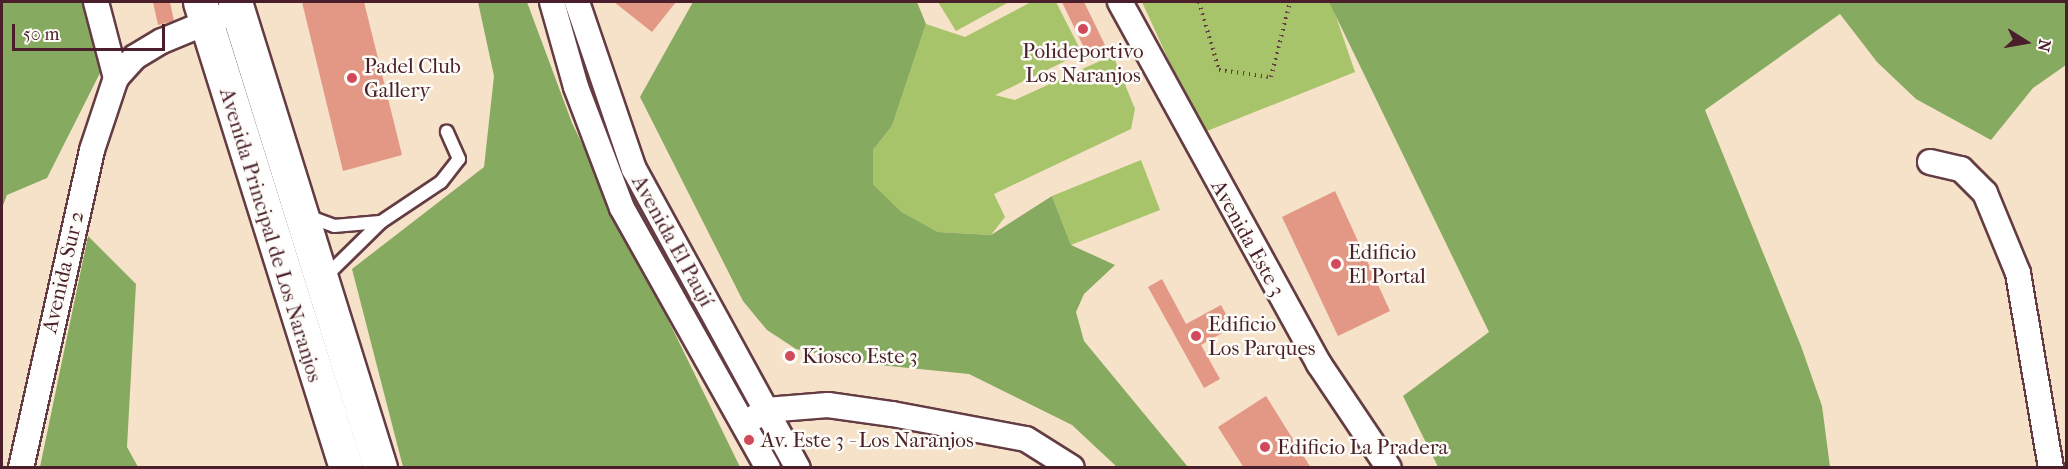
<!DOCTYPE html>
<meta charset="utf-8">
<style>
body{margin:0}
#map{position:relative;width:2068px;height:469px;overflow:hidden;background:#f6e1c9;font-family:"IM FELL French Canon",serif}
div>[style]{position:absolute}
.green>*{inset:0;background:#a8c46b}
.forest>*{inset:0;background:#86aa5f}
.building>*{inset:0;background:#e39785}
.path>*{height:4px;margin-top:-2px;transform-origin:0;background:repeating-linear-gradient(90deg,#643c43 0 1.5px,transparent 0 6px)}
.roads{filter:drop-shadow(2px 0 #643c43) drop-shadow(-2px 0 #643c43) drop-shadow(0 2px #643c43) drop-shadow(0 -2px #643c43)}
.lane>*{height:12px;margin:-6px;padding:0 6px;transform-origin:6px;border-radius:6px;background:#fff}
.street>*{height:24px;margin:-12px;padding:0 12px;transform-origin:12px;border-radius:12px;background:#fff}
.secondary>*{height:33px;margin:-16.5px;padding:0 16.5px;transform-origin:16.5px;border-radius:16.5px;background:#fff}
.dots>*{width:16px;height:16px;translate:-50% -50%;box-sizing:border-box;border:3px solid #fdfcf7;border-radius:50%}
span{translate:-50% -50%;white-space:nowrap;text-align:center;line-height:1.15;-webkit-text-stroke:5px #fdfcf7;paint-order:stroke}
.poi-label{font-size:21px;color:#4a1f2b}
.left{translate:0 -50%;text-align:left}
.street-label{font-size:21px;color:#4a1f2b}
.frame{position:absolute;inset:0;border:3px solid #4a1f2b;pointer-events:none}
.north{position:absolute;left:1996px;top:12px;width:60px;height:60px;-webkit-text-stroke:4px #fdfcf7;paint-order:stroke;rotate:101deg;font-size:16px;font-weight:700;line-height:24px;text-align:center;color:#4a1f2b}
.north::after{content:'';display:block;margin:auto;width:21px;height:27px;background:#4a1f2b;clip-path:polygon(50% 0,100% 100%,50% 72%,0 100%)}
.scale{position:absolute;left:12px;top:24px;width:153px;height:27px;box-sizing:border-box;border:3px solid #4a1f2b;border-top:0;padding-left:8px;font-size:18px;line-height:21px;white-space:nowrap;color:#4a1f2b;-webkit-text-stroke:4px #fdfcf7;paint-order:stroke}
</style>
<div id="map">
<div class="green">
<div style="clip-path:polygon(938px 2px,1009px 2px,956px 31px)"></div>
<div style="clip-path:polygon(1031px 2px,1056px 2px,1082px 53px,995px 95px,1015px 100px,1113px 55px,1135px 109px,1131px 129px,994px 194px,1005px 217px,991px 235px,938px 232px,900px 212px,873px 184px,873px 150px,892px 126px,926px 24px,965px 37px)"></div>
<div style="clip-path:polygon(1142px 2px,1331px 2px,1355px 72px,1202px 133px)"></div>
<div style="clip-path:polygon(1141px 160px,1160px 210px,1071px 245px,1052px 196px)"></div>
</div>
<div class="forest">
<div style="clip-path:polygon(2px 2px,83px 2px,101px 71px,47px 178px,7px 195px,2px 208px)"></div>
<div style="clip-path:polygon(478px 2px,527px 2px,572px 123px,740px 467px,403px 467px,352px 269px,484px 167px,494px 76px)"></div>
<div style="clip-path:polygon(693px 2px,917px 2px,926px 24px,892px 126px,873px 150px,873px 184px,901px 212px,938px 232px,991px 235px,1052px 196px,1071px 245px,1115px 265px,1084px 294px,1076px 312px,1084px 341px,1188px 467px,1117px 467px,1072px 425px,969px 374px,869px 364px,796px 349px,767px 330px,743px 301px,640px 97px)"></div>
<div style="clip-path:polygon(1329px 2px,2066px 2px,2066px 65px,2033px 88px,1991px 140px,1916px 99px,1877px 62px,1840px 14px,1705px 110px,1801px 346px,1822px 406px,1830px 467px,1438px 467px,1403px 396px,1489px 332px)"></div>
<div style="clip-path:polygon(88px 236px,136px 284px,127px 447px,138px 467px,40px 467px)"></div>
</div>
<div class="building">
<div style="clip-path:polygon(153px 2px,170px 2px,174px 21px,158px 25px)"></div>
<div style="clip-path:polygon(302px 2px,364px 2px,402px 155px,343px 171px)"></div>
<div style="clip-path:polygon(614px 2px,676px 2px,652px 32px)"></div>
<div style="clip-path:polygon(1062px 2px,1084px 2px,1105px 45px,1087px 54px)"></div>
<div style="clip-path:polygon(1335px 191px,1390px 311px,1338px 336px,1282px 217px)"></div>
<div style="clip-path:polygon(1162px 279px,1186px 324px,1221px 305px,1233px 327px,1201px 345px,1220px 379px,1204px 388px,1148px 287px)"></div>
<div style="clip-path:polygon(1266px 396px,1311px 468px,1244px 468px,1218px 427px)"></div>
</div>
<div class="path">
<div style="left:1199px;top:2px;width:71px;rotate:73.6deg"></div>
<div style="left:1219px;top:70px;width:52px;rotate:7.7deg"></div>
<div style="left:1271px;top:77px;width:77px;rotate:-75.8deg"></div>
</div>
<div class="roads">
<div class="lane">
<div style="left:307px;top:216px;width:29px;rotate:20deg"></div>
<div style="left:334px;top:226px;width:46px;rotate:-5deg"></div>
<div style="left:324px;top:278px;width:80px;rotate:-44.5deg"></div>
<div style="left:381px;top:222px;width:72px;rotate:-33.7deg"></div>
<div style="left:441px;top:182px;width:29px;rotate:-52deg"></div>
<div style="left:459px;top:159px;width:30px;rotate:-114deg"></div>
</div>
<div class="street">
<div style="left:96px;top:2px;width:79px;rotate:75.3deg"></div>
<div style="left:552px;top:2px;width:88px;rotate:74.2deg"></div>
<div style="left:576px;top:87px;width:129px;rotate:69.2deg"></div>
<div style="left:622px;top:208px;width:298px;rotate:60.7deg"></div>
<div style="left:577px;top:2px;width:176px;rotate:71.2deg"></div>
<div style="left:634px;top:169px;width:341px;rotate:61.3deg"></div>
<div style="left:1120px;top:2px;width:413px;rotate:61.2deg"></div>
<div style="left:1319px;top:364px;width:125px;rotate:56.1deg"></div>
<div style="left:1930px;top:162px;width:32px;rotate:13deg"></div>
<div style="left:1961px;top:169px;width:34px;rotate:45deg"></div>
<div style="left:1985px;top:193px;width:87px;rotate:67.6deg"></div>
<div style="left:2018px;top:273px;width:198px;rotate:80.4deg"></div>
<div style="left:755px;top:417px;width:13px;rotate:-32deg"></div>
<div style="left:766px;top:410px;width:62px;rotate:-4.6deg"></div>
<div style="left:828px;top:405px;width:65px;rotate:8deg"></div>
<div style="left:892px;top:414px;width:136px;rotate:10.6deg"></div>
<div style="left:1026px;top:439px;width:54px;rotate:32.2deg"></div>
<div style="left:21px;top:468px;width:326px;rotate:-77.4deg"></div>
<div style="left:92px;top:150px;width:76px;rotate:-71.6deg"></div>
<div style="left:116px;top:78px;width:28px;rotate:-48deg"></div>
<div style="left:135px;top:57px;width:31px;rotate:-31deg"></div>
<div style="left:162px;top:41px;width:63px;rotate:-22.5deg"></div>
</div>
<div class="secondary">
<div style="left:200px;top:2px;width:488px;rotate:72.6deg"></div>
<div style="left:235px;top:2px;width:488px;rotate:72.7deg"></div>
</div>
</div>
<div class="dots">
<div style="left:1083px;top:29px;background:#d1495b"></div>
<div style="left:352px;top:78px;background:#d1495b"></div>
<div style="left:1336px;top:264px;background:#d1495b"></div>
<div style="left:1196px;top:336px;background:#d1495b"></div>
<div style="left:790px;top:356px;background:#d1495b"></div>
<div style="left:749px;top:440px;background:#d1495b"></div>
<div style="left:1265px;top:447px;background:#d1495b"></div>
</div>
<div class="poi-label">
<span style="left:1083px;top:63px">Polideportivo<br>Los Naranjos</span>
<span class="left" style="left:364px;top:78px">Padel Club<br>Gallery</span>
<span class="left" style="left:1348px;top:264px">Edificio<br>El Portal</span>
<span class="left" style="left:1208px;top:336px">Edificio<br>Los Parques</span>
<span class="left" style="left:802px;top:356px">Kiosco Este 3</span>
<span class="left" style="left:761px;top:440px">Av. Este 3 - Los Naranjos</span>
<span class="left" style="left:1277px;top:447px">Edificio La Pradera</span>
</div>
<div class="street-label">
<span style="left:271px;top:235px;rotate:73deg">Avenida Principal de Los Naranjos</span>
<span style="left:1248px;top:238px;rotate:61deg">Avenida Este 3</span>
<span style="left:673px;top:241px;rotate:61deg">Avenida El Paují</span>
<span style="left:63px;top:272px;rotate:-77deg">Avenida Sur 2</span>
</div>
<div class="frame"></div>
<div class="north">N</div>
<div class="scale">50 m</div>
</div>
